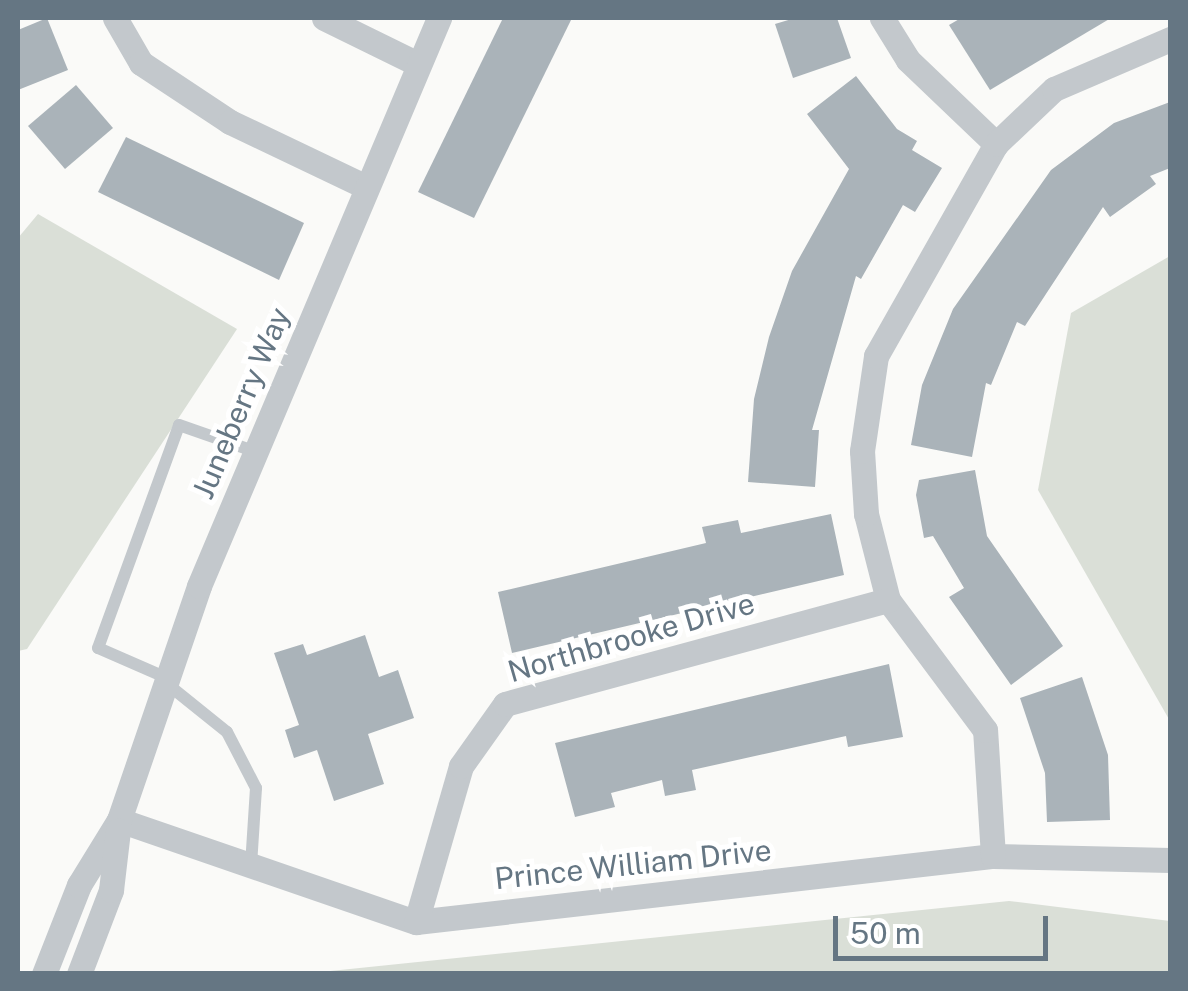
<!DOCTYPE html>
<style>
body{margin:0}
#map{position:relative;width:1188px;height:991px;overflow:hidden;background:#fafaf8;font-family:"Public Sans",sans-serif}
div>[style]{position:absolute}
.green>*{inset:0;background:#dadfd7}
.building>*{inset:0;background:#aab3b9}
.service>*{height:12px;margin:-6px;padding:0 6px;transform-origin:6px;border-radius:6px;background:#c3c8cc}
.minor>*{height:25px;margin:-12.5px;padding:0 12.5px;transform-origin:12.5px;border-radius:12.5px;background:#c3c8cc}
span{translate:-50% -50%;white-space:nowrap;text-align:center;line-height:1.15;-webkit-text-stroke:10px #fff;paint-order:stroke}
.street-label{font-size:30px;color:#657683}
.frame{position:absolute;inset:0;border:20px solid #657683;pointer-events:none}
.scale{position:absolute;left:833px;top:916px;width:215px;height:45px;box-sizing:border-box;border:5px solid #657683;border-top:0;padding-left:12px;font-size:30px;line-height:35px;white-space:nowrap;color:#657683;-webkit-text-stroke:8px #fff;paint-order:stroke}
</style>
<div id="map">
<div class="green">
<div style="clip-path:polygon(38px 214px,237px 329px,27px 649px,18px 651px,18px 238px)"></div>
<div style="clip-path:polygon(1170px 256px,1170px 721px,1038px 490px,1071px 313px)"></div>
<div style="clip-path:polygon(1009px 901px,1170px 921px,1170px 973px,311px 973px)"></div>
</div>
<div class="building">
<div style="clip-path:polygon(47px 18px,68px 70px,18px 90px,18px 30px)"></div>
<div style="clip-path:polygon(503px 18px,572px 18px,474px 218px,418px 192px)"></div>
<div style="clip-path:polygon(795px 18px,837px 18px,851px 58px,793px 78px,775px 24px)"></div>
<div style="clip-path:polygon(961px 18px,1111px 18px,990px 90px,949px 25px)"></div>
<div style="clip-path:polygon(856px 76px,897px 129px,917px 141px,912px 150px,942px 168px,915px 212px,903px 205px,861px 279px,856px 276px,812px 430px,819px 430px,815px 487px,748px 482px,754px 399px,769px 337px,792px 271px,849px 169px,807px 114px)"></div>
<div style="clip-path:polygon(76px 85px,113px 128px,65px 169px,28px 126px)"></div>
<div style="clip-path:polygon(1170px 102px,1170px 168px,1150px 176px,1156px 184px,1110px 217px,1103px 207px,1025px 326px,1017px 322px,991px 385px,986px 383px,972px 457px,911px 445px,922px 385px,953px 309px,1051px 170px,1114px 123px)"></div>
<div style="clip-path:polygon(126px 137px,304px 223px,279px 280px,98px 192px)"></div>
<div style="clip-path:polygon(975px 470px,987px 536px,1063px 646px,1011px 685px,949px 597px,964px 588px,933px 536px,924px 538px,916px 495px,919px 480px)"></div>
<div style="clip-path:polygon(831px 514px,844px 575px,512px 653px,498px 592px,706px 543px,702px 527px,738px 520px,741px 533px)"></div>
<div style="clip-path:polygon(365px 635px,379px 677px,398px 670px,414px 718px,368px 734px,384px 784px,334px 801px,317px 750px,294px 758px,285px 730px,299px 725px,274px 653px,303px 644px,307px 655px)"></div>
<div style="clip-path:polygon(889px 664px,903px 737px,848px 747px,846px 736px,692px 770px,696px 790px,665px 796px,662px 780px,611px 793px,615px 807px,575px 817px,555px 743px)"></div>
<div style="clip-path:polygon(1082px 677px,1108px 755px,1110px 820px,1047px 822px,1045px 773px,1020px 698px)"></div>
</div>
<div class="service">
<div style="left:167px;top:678px;width:75px;rotate:-156.5deg"></div>
<div style="left:98px;top:648px;width:237px;rotate:-70deg"></div>
<div style="left:179px;top:425px;width:82px;rotate:19.3deg"></div>
<div style="left:166px;top:683px;width:78px;rotate:38.8deg"></div>
<div style="left:227px;top:732px;width:63px;rotate:62.6deg"></div>
<div style="left:256px;top:788px;width:77px;rotate:93.7deg"></div>
</div>
<div class="minor">
<div style="left:115px;top:18px;width:52px;rotate:60deg"></div>
<div style="left:141px;top:63px;width:107px;rotate:33.5deg"></div>
<div style="left:230px;top:122px;width:151px;rotate:25.5deg"></div>
<div style="left:324px;top:18px;width:105px;rotate:26.1deg"></div>
<div style="left:882px;top:18px;width:49px;rotate:58.2deg"></div>
<div style="left:908px;top:60px;width:122px;rotate:43.7deg"></div>
<div style="left:119px;top:820px;width:314px;rotate:19deg"></div>
<div style="left:416px;top:922px;width:581px;rotate:-6.53deg"></div>
<div style="left:993px;top:856px;width:177px;rotate:1.3deg"></div>
<div style="left:993px;top:856px;width:126px;rotate:-93.6deg"></div>
<div style="left:985px;top:730px;width:162px;rotate:-126.7deg"></div>
<div style="left:888px;top:600px;width:89px;rotate:-104.3deg"></div>
<div style="left:866px;top:514px;width:63px;rotate:-93.6deg"></div>
<div style="left:862px;top:451px;width:96px;rotate:-81.6deg"></div>
<div style="left:876px;top:356px;width:244px;rotate:-60.5deg"></div>
<div style="left:996px;top:144px;width:80px;rotate:-43.5deg"></div>
<div style="left:1054px;top:89px;width:126px;rotate:-23.3deg"></div>
<div style="left:416px;top:922px;width:162px;rotate:-73.9deg"></div>
<div style="left:461px;top:766px;width:76px;rotate:-54.6deg"></div>
<div style="left:505px;top:704px;width:397px;rotate:-15.2deg"></div>
<div style="left:44px;top:974px;width:96px;rotate:-68.5deg"></div>
<div style="left:79px;top:885px;width:76px;rotate:-58.4deg"></div>
<div style="left:119px;top:820px;width:247px;rotate:-71.1deg"></div>
<div style="left:199px;top:586px;width:617px;rotate:-67.09deg"></div>
<div style="left:79px;top:974px;width:90px;rotate:-69.1deg"></div>
<div style="left:111px;top:890px;width:60px;rotate:-83.3deg"></div>
</div>
<div class="street-label">
<span style="left:241px;top:403px;rotate:-67deg">Juneberry Way</span>
<span style="left:631px;top:637px;rotate:-16deg">Northbrooke Drive</span>
<span style="left:633px;top:864px;rotate:-6deg">Prince William Drive</span>
</div>
<div class="frame"></div>
<div class="scale">50 m</div>
</div>
